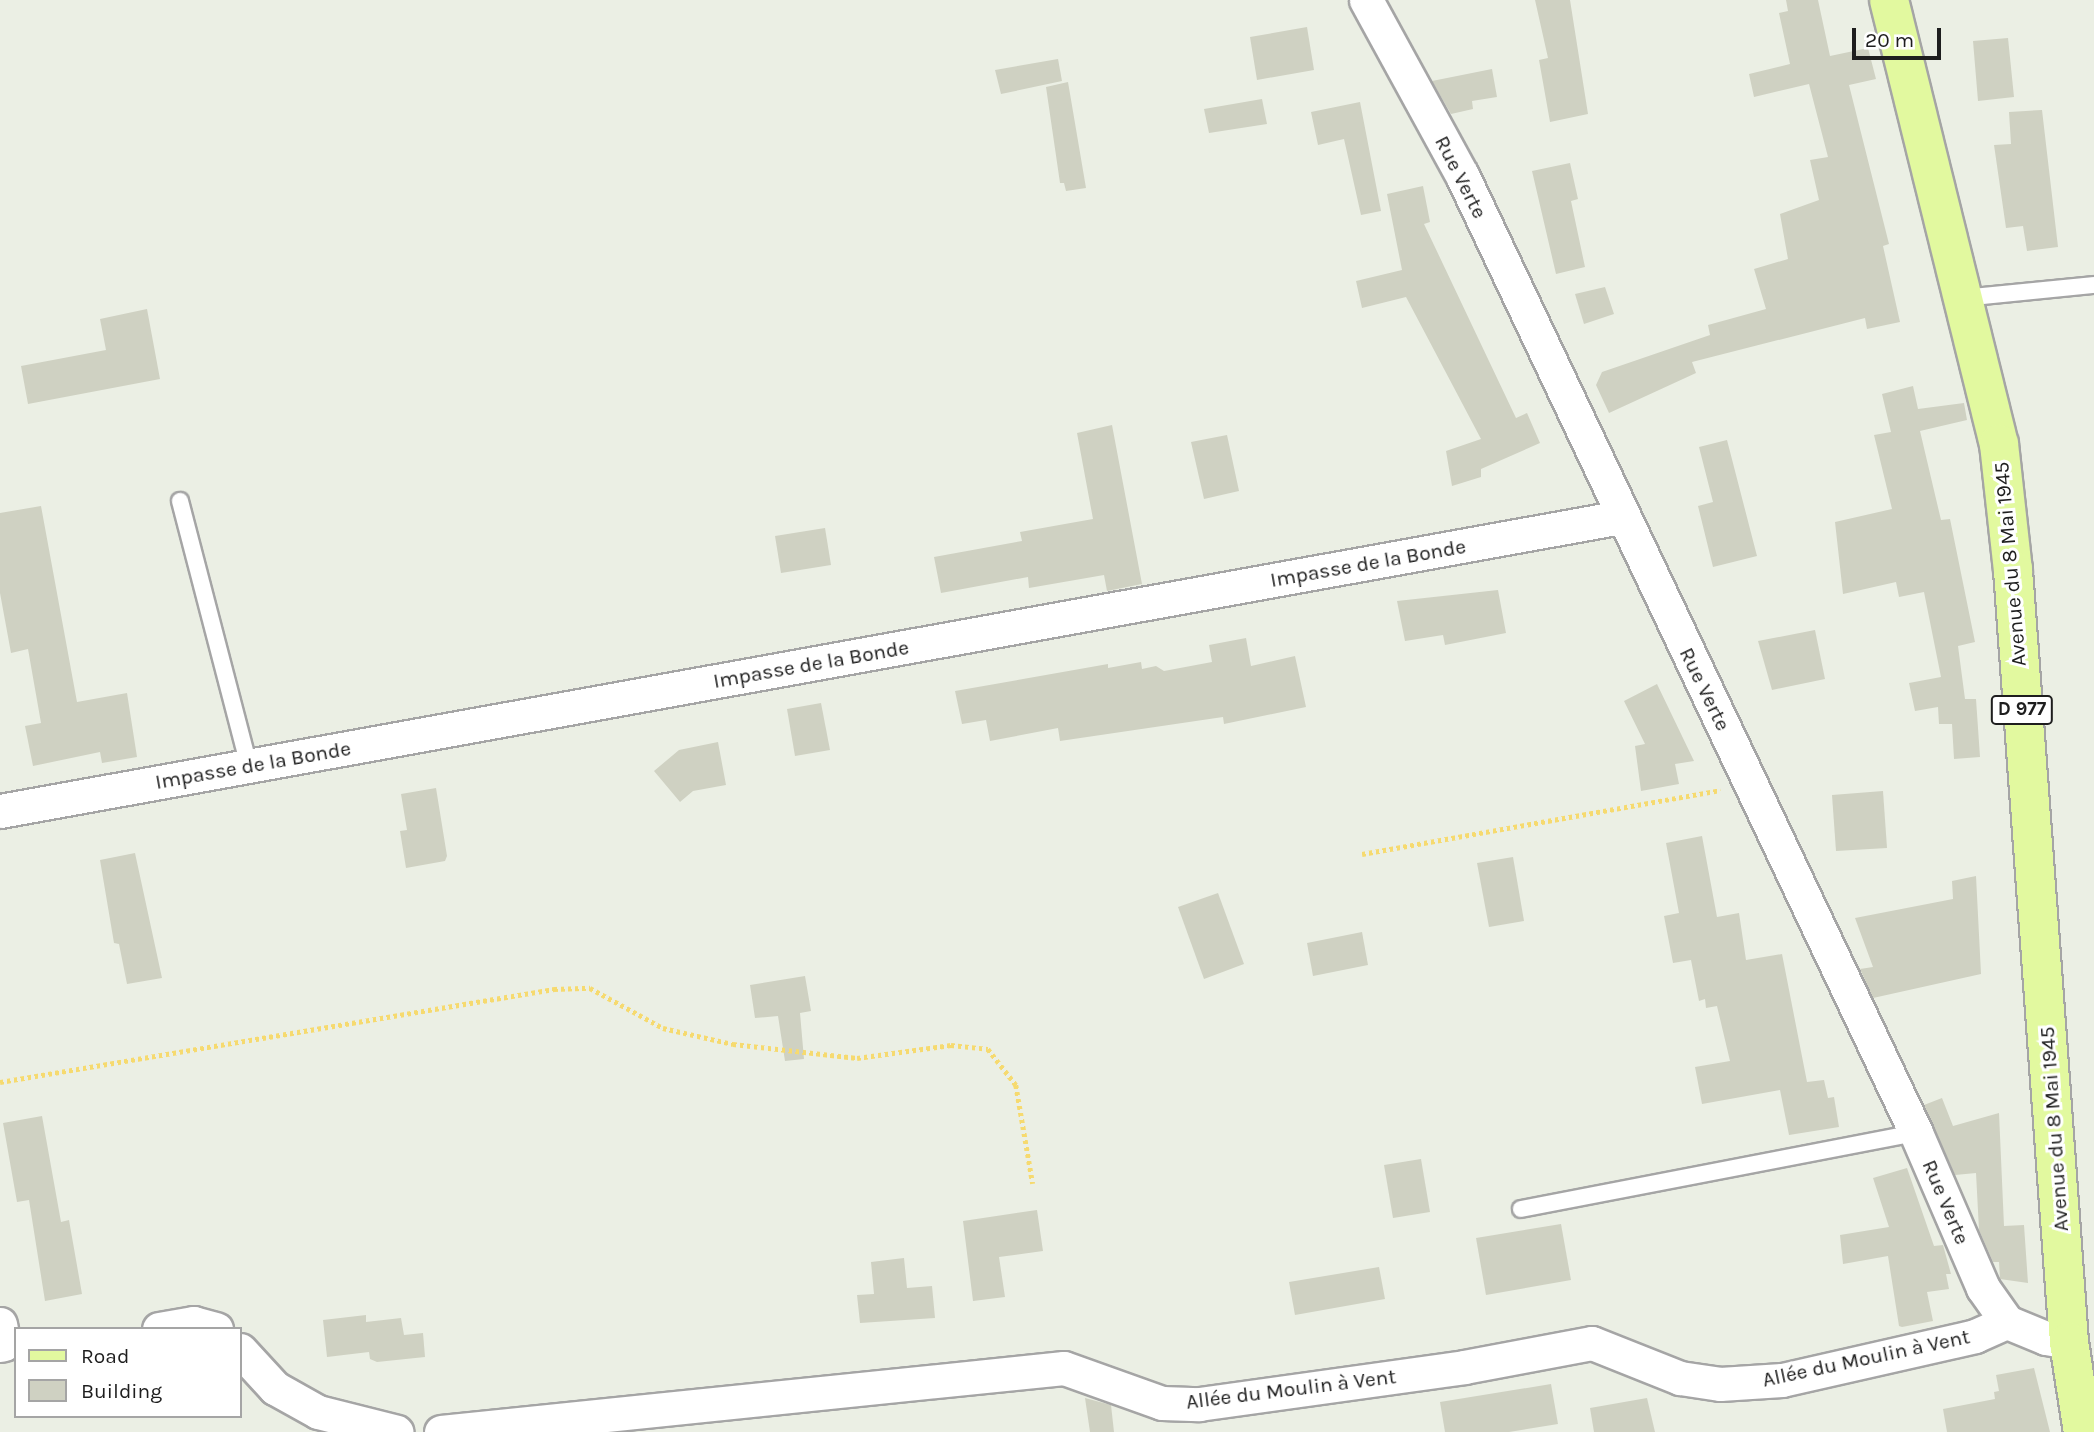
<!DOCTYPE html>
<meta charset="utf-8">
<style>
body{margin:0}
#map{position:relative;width:2094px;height:1432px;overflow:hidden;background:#ebefe4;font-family:Karla,sans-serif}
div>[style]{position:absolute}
.building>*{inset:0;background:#cfd1c2}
.path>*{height:4.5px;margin-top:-2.25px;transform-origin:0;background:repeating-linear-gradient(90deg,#f6da6f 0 3.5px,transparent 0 7px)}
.roads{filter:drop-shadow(2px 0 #a5a5a5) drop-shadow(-2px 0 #a5a5a5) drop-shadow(0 2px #a5a5a5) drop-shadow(0 -2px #a5a5a5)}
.service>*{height:16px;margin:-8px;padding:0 8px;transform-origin:8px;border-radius:8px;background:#fff}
.minor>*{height:33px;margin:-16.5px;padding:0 16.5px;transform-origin:16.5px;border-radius:16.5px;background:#fff}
.primary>*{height:38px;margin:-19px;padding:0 19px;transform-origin:19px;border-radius:19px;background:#e2f99f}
span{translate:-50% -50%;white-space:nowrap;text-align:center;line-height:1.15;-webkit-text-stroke:6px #fff;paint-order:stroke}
.shield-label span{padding:2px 5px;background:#fff;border:2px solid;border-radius:5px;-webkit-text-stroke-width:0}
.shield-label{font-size:19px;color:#1e1e1e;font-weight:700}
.street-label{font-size:21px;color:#1e1e1e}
.legend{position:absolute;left:14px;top:1327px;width:228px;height:91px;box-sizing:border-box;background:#fff;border:2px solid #a5a5a5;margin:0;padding:9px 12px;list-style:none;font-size:21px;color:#1e1e1e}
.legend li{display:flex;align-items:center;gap:14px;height:35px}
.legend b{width:35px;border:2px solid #a5a5a5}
.scale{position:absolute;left:1852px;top:28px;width:89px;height:32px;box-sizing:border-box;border:4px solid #1e1e1e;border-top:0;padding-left:9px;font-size:21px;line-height:24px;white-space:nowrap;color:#1e1e1e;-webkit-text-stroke:5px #fff;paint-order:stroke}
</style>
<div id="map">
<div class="building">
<div style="clip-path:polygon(1535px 0,1570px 0,1588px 114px,1550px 122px,1539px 60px,1548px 58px)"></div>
<div style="clip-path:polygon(1786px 0,1818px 0,1830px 56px,1868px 48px,1876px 79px,1849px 85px,1889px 244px,1883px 246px,1900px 322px,1867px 329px,1865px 318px,1692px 362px,1696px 373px,1609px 413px,1596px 385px,1602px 372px,1710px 335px,1708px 325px,1766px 309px,1754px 269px,1788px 259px,1780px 214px,1819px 200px,1810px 160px,1828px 157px,1809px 84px,1754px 97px,1749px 74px,1790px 64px,1779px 13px,1788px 11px)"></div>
<div style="clip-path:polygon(1307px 27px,1314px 70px,1257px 80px,1250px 37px)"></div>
<div style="clip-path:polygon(2008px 38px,2014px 97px,1978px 101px,1973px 41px)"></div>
<div style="clip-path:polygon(1058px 59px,1062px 81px,1001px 94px,995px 70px)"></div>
<div style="clip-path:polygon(1492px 69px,1497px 97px,1472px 101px,1473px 109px,1451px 114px,1432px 81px)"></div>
<div style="clip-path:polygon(1068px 82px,1086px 188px,1066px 191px,1064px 183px,1060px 183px,1046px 87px)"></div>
<div style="clip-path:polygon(1262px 99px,1267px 124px,1209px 133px,1204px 109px)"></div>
<div style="clip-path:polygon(1360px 102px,1381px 211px,1361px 215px,1344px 139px,1318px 145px,1311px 112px)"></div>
<div style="clip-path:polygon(2042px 110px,2058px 247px,2027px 251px,2023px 226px,2006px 228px,1994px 145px,2011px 144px,2009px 112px)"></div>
<div style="clip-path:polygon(1570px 163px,1578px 199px,1571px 201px,1585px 267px,1556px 274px,1532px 171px)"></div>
<div style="clip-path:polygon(1423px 186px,1430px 222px,1424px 224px,1516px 418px,1527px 413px,1540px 443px,1481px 469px,1481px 477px,1452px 486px,1446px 451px,1481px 439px,1406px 297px,1362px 308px,1356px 281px,1402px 270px,1387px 194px)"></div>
<div style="clip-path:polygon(1605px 287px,1614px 314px,1584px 324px,1575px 294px)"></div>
<div style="clip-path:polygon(147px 309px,160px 379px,28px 404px,21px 366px,106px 350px,100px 319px)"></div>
<div style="clip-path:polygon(1913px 386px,1918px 409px,1964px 403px,1967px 420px,1920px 431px,1941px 520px,1950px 519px,1975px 642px,1958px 646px,1965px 699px,1976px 699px,1980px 757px,1954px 759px,1952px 724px,1939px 724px,1938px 707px,1915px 711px,1909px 683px,1941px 677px,1924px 592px,1899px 597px,1896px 582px,1843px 594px,1835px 522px,1892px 509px,1874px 435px,1891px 432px,1882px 394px)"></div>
<div style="clip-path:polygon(1112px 425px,1142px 584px,1107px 591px,1104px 575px,1029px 588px,1028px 577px,941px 593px,934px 557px,1022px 541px,1020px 532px,1093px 519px,1077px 433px)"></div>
<div style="clip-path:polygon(1227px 435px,1239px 491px,1204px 499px,1191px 442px)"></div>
<div style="clip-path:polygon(1727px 440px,1757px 556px,1713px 567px,1698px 506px,1713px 502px,1699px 447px)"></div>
<div style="clip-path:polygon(41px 506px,77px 702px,127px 693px,137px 757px,102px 763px,100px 752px,33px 766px,25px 726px,41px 723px,28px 649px,11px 653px,0 593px,0 513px)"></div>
<div style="clip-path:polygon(825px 528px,831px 565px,781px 573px,775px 536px)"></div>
<div style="clip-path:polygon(1498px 590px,1506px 633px,1445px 645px,1443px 635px,1405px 641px,1397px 601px)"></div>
<div style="clip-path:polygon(1815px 630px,1825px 679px,1772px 690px,1758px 641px)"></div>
<div style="clip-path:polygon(1246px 638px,1251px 666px,1295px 656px,1306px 707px,1224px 724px,1223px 717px,1060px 741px,1058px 728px,990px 741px,986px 720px,962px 724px,955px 691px,1108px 664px,1108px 668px,1141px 662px,1142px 669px,1156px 666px,1164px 671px,1212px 662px,1209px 645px)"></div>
<div style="clip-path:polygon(1657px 684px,1694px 761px,1675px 764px,1679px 784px,1641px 791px,1635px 746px,1645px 744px,1624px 701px)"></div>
<div style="clip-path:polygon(821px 703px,830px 750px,795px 756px,787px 709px)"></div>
<div style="clip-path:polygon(718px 742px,726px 785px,693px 791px,680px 802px,654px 771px,679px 750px)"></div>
<div style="clip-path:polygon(436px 788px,447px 856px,445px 861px,406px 868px,400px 831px,407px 830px,401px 794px)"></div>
<div style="clip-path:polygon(1883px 791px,1887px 848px,1836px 851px,1832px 795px)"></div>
<div style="clip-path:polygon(1702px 836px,1717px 917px,1739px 913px,1746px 960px,1782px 954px,1807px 1082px,1824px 1080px,1828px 1098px,1834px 1097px,1839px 1127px,1789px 1135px,1780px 1090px,1702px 1104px,1695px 1067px,1730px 1061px,1717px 1006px,1706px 1008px,1705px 999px,1699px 1001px,1691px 960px,1673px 963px,1664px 916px,1679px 913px,1666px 843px)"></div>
<div style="clip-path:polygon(135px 853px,162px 978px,127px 984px,119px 944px,114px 943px,100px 860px)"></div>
<div style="clip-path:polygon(1513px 857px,1524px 921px,1489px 927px,1477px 863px)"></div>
<div style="clip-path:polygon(1976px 876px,1981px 974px,1873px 998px,1860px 969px,1873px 967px,1855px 918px,1953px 899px,1952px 881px)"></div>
<div style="clip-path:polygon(1218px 893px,1244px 964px,1204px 979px,1178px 907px)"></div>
<div style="clip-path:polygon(1362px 932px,1368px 965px,1313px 976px,1307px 943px)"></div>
<div style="clip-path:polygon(805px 976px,811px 1011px,800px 1013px,804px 1059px,785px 1061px,778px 1016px,755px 1018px,750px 985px)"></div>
<div style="clip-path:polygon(1942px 1098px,1953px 1126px,1999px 1113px,2004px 1226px,2024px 1225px,2028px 1283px,2000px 1279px,1999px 1262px,1993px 1262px,1979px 1230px,1976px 1173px,1955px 1175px,1924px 1105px)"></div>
<div style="clip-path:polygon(42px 1116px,61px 1222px,69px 1220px,82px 1294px,45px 1301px,29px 1200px,17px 1202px,3px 1123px)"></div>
<div style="clip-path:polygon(1421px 1159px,1430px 1212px,1393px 1218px,1384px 1165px)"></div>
<div style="clip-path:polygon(1907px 1168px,1934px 1246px,1943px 1245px,1951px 1274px,1946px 1274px,1949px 1289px,1927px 1292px,1933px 1321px,1902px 1327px,1899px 1326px,1888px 1256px,1843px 1264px,1840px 1235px,1889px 1227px,1873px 1178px)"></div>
<div style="clip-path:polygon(1037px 1210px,1043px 1251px,999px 1257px,1005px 1297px,973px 1301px,963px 1221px)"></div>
<div style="clip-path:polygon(1561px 1224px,1571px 1280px,1486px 1295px,1476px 1238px)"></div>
<div style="clip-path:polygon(904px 1258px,907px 1288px,932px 1286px,935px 1318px,860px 1323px,857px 1295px,874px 1294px,871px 1262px)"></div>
<div style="clip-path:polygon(1379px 1267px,1385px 1299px,1295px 1315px,1289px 1282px)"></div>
<div style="clip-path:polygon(366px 1315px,366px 1322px,401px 1318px,404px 1335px,423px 1333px,425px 1357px,377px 1362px,370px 1359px,369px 1352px,327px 1357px,323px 1320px)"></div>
<div style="clip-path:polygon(2034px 1368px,2050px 1432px,1947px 1432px,1943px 1409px,1995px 1399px,1994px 1392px,1999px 1391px,1996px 1375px)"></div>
<div style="clip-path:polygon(1551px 1384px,1558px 1424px,1509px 1432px,1445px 1432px,1440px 1402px)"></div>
<div style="clip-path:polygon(1085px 1398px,1111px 1405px,1114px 1432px,1090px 1432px)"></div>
<div style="clip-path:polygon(1647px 1398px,1655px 1432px,1594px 1432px,1590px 1408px)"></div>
</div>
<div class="path">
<div style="left:1362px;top:854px;width:364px;rotate:-10.1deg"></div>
<div style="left:0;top:1082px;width:562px;rotate:-9.53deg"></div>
<div style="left:554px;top:989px;width:36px;rotate:-2deg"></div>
<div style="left:590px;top:988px;width:83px;rotate:28.7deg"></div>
<div style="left:663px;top:1028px;width:72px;rotate:12.9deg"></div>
<div style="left:733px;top:1044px;width:125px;rotate:6.4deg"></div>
<div style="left:857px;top:1058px;width:95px;rotate:-7.9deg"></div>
<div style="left:951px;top:1045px;width:37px;rotate:6deg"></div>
<div style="left:988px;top:1049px;width:46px;rotate:52.1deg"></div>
<div style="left:1016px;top:1085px;width:100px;rotate:80.3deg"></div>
</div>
<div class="roads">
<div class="service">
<div style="left:1963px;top:298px;width:132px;rotate:-5.7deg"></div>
<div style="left:180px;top:501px;width:274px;rotate:75.4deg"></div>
<div style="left:1521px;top:1209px;width:402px;rotate:-10.9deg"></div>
</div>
<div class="minor">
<div style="left:1366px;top:0;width:200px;rotate:61.3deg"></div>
<div style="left:1462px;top:175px;width:1060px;rotate:64.64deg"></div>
<div style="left:1916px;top:1133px;width:169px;rotate:66.6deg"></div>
<div style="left:1983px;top:1288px;width:42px;rotate:54.8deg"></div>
<div style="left:2007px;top:1322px;width:42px;rotate:22.3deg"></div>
<div style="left:2046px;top:1338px;width:23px;rotate:10deg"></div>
<div style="left:0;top:811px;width:1647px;rotate:-10.28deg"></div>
<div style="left:0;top:1324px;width:20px;rotate:79deg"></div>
<div style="left:4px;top:1344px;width:4px;rotate:166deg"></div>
<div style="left:159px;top:1329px;width:35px;rotate:-10deg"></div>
<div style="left:193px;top:1323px;width:24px;rotate:15deg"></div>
<div style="left:240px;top:1350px;width:52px;rotate:47.4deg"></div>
<div style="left:275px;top:1388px;width:49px;rotate:29.2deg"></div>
<div style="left:318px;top:1412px;width:81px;rotate:14.2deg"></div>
<div style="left:441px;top:1432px;width:626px;rotate:-5.87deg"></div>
<div style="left:1064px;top:1368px;width:104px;rotate:19.7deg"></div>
<div style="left:1162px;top:1403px;width:37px;rotate:2deg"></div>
<div style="left:1199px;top:1404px;width:268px;rotate:-7.9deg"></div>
<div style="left:1464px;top:1367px;width:130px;rotate:-10.6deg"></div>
<div style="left:1592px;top:1343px;width:95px;rotate:21.7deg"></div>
<div style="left:1680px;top:1378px;width:40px;rotate:8.5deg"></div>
<div style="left:1720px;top:1384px;width:62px;rotate:-3.7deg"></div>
<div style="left:1782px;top:1380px;width:198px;rotate:-12.8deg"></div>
<div style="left:1975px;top:1336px;width:35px;rotate:-24deg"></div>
</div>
<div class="primary">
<div style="left:1889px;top:0;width:457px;rotate:76.1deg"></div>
<div style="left:1999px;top:444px;width:127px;rotate:83.7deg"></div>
<div style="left:2013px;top:570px;width:774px;rotate:85.85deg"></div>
<div style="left:2069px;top:1342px;width:91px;rotate:81.2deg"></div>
</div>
</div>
<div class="shield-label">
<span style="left:2022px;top:710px">D 977</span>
</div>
<div class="street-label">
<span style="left:1461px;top:177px;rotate:63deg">Rue Verte</span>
<span style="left:1368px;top:563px;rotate:-10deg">Impasse de la Bonde</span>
<span style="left:2010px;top:564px;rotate:-95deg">Avenue du 8 Mai 1945</span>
<span style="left:811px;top:664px;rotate:-10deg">Impasse de la Bonde</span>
<span style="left:1705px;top:689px;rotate:64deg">Rue Verte</span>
<span style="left:253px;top:765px;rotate:-10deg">Impasse de la Bonde</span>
<span style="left:2054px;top:1129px;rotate:-94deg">Avenue du 8 Mai 1945</span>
<span style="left:1946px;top:1202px;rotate:67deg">Rue Verte</span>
<span style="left:1866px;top:1358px;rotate:-12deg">Allée du Moulin à Vent</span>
<span style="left:1291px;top:1389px;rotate:-7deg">Allée du Moulin à Vent</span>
</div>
<ul class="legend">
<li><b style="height:9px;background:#e2f99f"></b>Road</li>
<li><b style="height:19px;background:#cfd1c2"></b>Building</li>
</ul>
<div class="scale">20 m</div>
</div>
